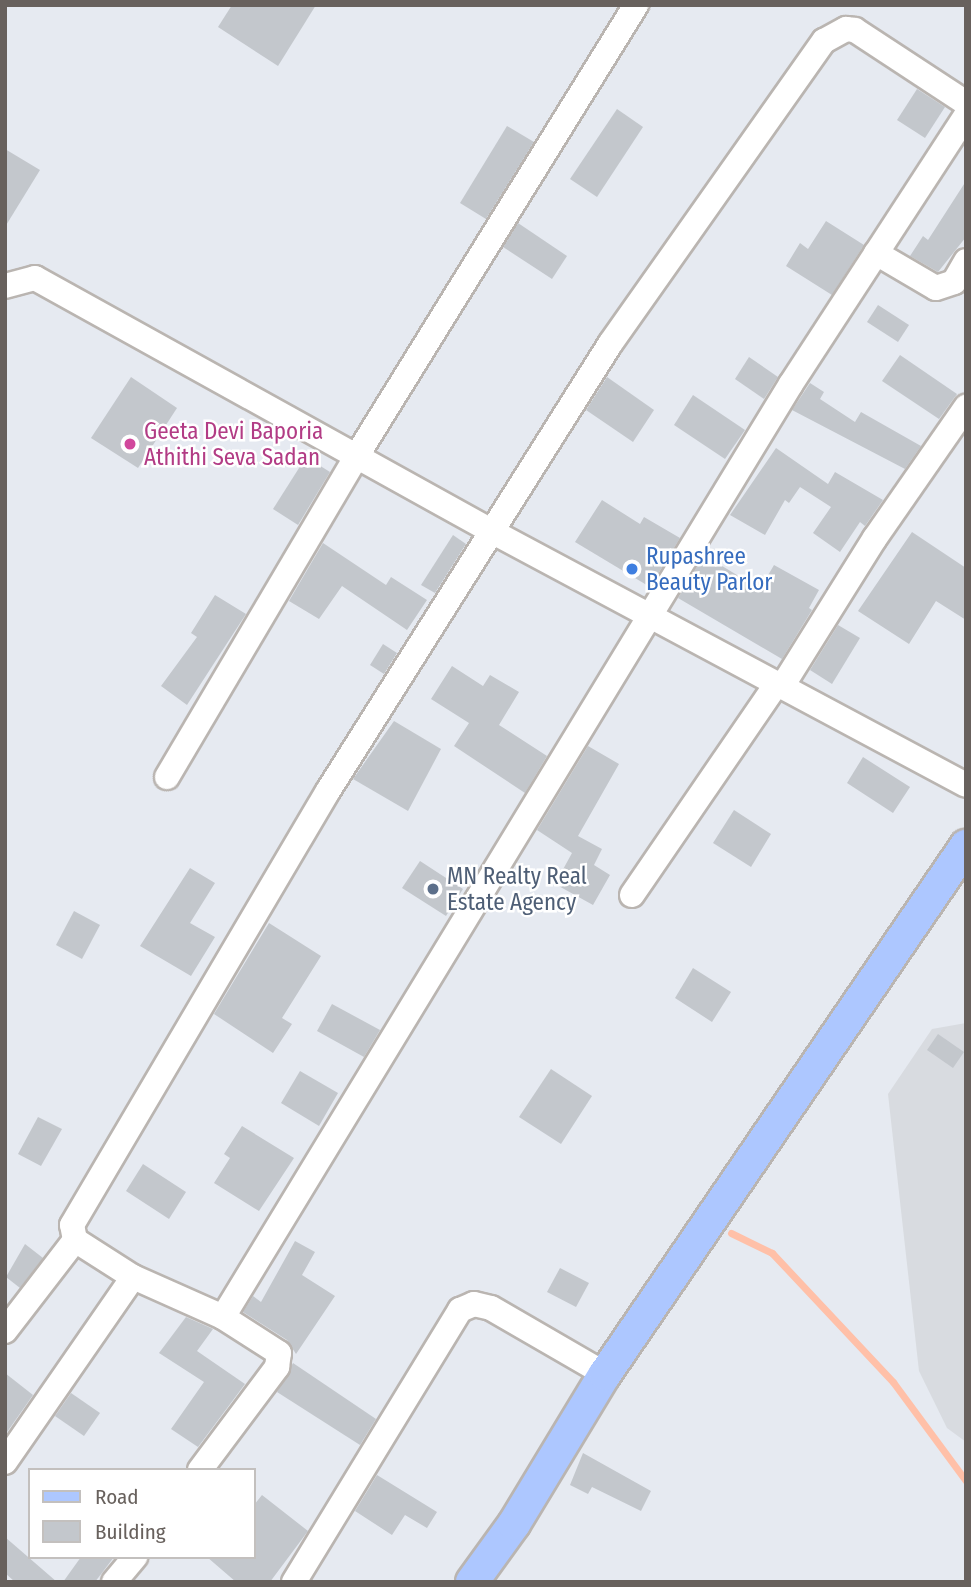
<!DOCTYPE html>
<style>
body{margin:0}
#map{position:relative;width:971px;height:1587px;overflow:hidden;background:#e6eaf1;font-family:"Fira Sans Condensed",sans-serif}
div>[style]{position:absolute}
.industrial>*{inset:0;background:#d8dbe0}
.stream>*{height:7px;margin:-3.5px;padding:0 3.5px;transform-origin:3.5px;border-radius:3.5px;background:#ffc0a8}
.building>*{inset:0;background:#c3c7cc}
.roads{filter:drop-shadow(2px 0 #bab5b1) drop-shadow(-2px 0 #bab5b1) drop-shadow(0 2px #bab5b1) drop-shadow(0 -2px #bab5b1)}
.minor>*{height:24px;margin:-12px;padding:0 12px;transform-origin:12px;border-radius:12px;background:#fff}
.major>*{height:32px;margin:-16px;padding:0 16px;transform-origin:16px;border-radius:16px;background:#adc7ff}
.dots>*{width:19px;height:19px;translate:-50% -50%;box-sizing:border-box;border:4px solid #fff;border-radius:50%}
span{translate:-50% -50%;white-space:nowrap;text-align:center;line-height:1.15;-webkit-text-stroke:5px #fff;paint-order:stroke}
.hotel-label{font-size:23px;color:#b23c85}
.left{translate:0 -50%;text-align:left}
.shop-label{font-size:23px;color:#366cbe}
.service-label{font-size:23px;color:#4e5e75}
.frame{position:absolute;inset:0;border:7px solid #68615d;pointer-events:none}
.legend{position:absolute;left:28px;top:1468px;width:228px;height:91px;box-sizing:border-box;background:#fff;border:2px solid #c3c0be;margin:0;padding:9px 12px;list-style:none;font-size:21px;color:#68615d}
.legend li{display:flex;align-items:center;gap:14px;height:35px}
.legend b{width:35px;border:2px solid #c3c0be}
</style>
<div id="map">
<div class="industrial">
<div style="clip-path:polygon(966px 1023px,966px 1442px,947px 1428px,919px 1371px,888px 1094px,932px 1029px)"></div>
</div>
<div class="stream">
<div style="left:731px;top:1233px;width:46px;rotate:26deg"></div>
<div style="left:772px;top:1253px;width:177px;rotate:46.8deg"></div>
<div style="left:893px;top:1382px;width:123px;rotate:53.6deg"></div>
</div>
<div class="building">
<div style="clip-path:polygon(232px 5px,316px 5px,278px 66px,218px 27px)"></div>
<div style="clip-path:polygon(917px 89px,945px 107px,925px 138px,897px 120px)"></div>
<div style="clip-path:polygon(617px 109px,643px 127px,597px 197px,570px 179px)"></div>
<div style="clip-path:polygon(507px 126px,534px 142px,486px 219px,460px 203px)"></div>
<div style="clip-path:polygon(5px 149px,40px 170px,5px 227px)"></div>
<div style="clip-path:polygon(966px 181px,966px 237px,938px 272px,910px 256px,923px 236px,928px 240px)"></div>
<div style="clip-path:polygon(826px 221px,864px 245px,832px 295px,786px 266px,800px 243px,808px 249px)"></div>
<div style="clip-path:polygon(518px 223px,567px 256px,552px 279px,503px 247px)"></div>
<div style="clip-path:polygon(878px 305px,909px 325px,898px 342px,867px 322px)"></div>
<div style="clip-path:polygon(900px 355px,957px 394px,939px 419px,882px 381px)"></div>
<div style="clip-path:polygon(749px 357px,778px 377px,764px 399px,735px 379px)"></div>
<div style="clip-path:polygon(131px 377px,177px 408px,138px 468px,91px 438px)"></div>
<div style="clip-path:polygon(607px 377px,654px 410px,633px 442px,586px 410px)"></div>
<div style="clip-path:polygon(810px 383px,824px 392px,820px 399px,855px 422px,861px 412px,921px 446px,905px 469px,792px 410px)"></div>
<div style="clip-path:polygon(693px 395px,745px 430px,725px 459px,674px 425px)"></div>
<div style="clip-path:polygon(776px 448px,828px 484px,835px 472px,883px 500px,865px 526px,860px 522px,840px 552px,813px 533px,831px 507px,800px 487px,789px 503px,785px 500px,765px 535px,730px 515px)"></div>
<div style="clip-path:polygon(306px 457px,330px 472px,298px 525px,273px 509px)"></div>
<div style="clip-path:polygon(602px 500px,640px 524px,644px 517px,680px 538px,650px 587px,575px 542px)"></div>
<div style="clip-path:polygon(912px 532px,966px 568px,966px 620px,936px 601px,909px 644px,858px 611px)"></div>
<div style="clip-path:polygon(453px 535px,466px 544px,435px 593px,421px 585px)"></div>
<div style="clip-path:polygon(323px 543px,386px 585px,391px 577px,427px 600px,407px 630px,342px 586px,319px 619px,289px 601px)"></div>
<div style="clip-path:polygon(704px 555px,760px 589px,774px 565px,819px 590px,809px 608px,812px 610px,782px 659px,678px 598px)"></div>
<div style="clip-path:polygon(215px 595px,246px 614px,187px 705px,161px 686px,197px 637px,191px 633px)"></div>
<div style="clip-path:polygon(838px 625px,860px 638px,832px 684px,810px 670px)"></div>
<div style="clip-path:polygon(383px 644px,397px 653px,384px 674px,370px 665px)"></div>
<div style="clip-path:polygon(452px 666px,483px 686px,490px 675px,519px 692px,499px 725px,547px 756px,525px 793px,454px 746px,469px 723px,431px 699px)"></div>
<div style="clip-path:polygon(394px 721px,441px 749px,408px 811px,353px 779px)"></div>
<div style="clip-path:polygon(588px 746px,619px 764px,578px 836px,602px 849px,594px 865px,610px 875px,593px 905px,555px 884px,572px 853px,537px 830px)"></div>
<div style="clip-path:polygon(863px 757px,910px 787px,893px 813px,847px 783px)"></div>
<div style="clip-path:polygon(734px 810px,771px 834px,751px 867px,713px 843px)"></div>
<div style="clip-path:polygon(420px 861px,463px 889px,446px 916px,402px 888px)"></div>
<div style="clip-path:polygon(190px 868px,215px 883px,190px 923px,215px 937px,191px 976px,140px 946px)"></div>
<div style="clip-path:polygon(74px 911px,100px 925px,82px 959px,56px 945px)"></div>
<div style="clip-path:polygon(269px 923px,321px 956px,282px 1018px,292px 1024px,273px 1053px,214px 1014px)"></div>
<div style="clip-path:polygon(693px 968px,731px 992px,712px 1022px,675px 998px)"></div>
<div style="clip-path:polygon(332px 1004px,380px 1030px,364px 1057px,317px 1031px)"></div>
<div style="clip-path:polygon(938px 1034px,964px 1052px,953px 1068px,927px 1050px)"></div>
<div style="clip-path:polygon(551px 1069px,592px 1096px,561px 1144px,519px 1117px)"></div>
<div style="clip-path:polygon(300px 1071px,338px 1093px,319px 1126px,281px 1103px)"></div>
<div style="clip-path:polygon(38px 1117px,62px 1129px,41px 1166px,18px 1154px)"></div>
<div style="clip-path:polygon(242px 1126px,294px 1158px,259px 1211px,214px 1183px,230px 1158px,224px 1154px)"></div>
<div style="clip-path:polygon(143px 1164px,186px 1192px,169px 1219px,126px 1191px)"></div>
<div style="clip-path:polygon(295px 1241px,315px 1252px,302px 1275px,335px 1296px,296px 1354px,287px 1340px,243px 1312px,253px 1296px,261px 1302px)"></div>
<div style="clip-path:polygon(25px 1244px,43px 1258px,20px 1288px,6px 1277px)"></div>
<div style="clip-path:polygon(560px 1268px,589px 1283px,576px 1307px,547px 1292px)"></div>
<div style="clip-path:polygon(186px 1317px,213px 1329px,197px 1351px,245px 1384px,198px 1447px,171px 1429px,204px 1382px,159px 1353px)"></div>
<div style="clip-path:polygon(293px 1363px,376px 1419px,360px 1445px,277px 1392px)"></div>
<div style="clip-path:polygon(5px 1373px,33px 1395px,5px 1435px)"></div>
<div style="clip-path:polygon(71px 1393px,100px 1413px,84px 1436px,55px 1416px)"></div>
<div style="clip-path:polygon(583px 1453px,651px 1491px,641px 1511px,592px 1487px,588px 1494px,570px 1485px)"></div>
<div style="clip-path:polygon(377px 1475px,437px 1512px,427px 1528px,405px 1515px,392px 1535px,355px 1511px)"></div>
<div style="clip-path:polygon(262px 1495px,308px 1531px,270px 1582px,236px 1582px,207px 1557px,254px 1557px,254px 1505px)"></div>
<div style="clip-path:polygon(5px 1537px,57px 1582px,15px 1582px,5px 1573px)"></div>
<div style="clip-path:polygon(81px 1557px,114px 1557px,95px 1582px,63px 1582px)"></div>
</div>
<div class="roads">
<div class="minor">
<div style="left:876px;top:253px;width:69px;rotate:30.3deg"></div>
<div style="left:936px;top:288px;width:19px;rotate:-18deg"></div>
<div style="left:954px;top:282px;width:24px;rotate:-60deg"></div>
<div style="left:5px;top:286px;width:31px;rotate:-15deg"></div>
<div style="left:35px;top:278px;width:524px;rotate:29.01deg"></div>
<div style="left:493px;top:532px;width:536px;rotate:28.14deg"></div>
<div style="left:783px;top:685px;width:173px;rotate:-58deg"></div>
<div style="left:875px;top:538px;width:160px;rotate:-55.2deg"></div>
<div style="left:167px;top:777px;width:372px;rotate:-59.4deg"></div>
<div style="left:356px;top:457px;width:532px;rotate:-58.22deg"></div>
<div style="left:632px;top:895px;width:257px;rotate:-55.6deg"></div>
<div style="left:223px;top:1317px;width:1092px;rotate:-58.67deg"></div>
<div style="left:791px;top:384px;width:320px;rotate:-56.9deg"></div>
<div style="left:5px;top:1331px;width:115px;rotate:-52.4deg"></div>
<div style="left:5px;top:1462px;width:225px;rotate:-55.3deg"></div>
<div style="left:200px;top:1470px;width:129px;rotate:-53.2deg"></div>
<div style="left:277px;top:1367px;width:14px;rotate:-82deg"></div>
<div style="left:279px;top:1353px;width:67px;rotate:-147.3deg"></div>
<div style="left:223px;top:1317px;width:98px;rotate:-156deg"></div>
<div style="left:133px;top:1277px;width:69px;rotate:-147.5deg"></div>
<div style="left:75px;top:1240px;width:15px;rotate:-101deg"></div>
<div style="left:72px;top:1225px;width:504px;rotate:-59.47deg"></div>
<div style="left:328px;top:791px;width:529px;rotate:-57.75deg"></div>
<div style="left:610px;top:344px;width:371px;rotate:-54.8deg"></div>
<div style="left:824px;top:41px;width:25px;rotate:-29deg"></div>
<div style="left:846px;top:29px;width:9px;rotate:6deg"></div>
<div style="left:855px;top:30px;width:133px;rotate:33.3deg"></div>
<div style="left:114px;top:1582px;width:33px;rotate:-50deg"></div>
<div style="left:294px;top:1582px;width:319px;rotate:-58.6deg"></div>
<div style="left:460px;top:1310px;width:15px;rotate:-23deg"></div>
<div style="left:474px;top:1304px;width:17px;rotate:13deg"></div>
<div style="left:491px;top:1308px;width:132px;rotate:30.1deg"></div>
</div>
<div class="major">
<div style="left:472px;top:1582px;width:72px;rotate:-54.1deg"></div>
<div style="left:514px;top:1524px;width:175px;rotate:-58.8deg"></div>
<div style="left:605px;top:1374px;width:640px;rotate:-55.64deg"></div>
</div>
</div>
<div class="dots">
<div style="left:130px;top:444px;background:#d1479c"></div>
<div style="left:632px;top:569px;background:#3f7fe0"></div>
<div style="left:433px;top:889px;background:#5c6f8a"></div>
</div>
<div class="hotel-label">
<span class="left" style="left:144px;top:444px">Geeta Devi Baporia<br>Athithi Seva Sadan</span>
</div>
<div class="shop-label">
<span class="left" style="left:646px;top:569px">Rupashree<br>Beauty Parlor</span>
</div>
<div class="service-label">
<span class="left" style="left:447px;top:889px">MN Realty Real<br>Estate Agency</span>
</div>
<div class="frame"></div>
<ul class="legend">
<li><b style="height:9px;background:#adc7ff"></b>Road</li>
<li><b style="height:19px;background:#c3c7cc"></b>Building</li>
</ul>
</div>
